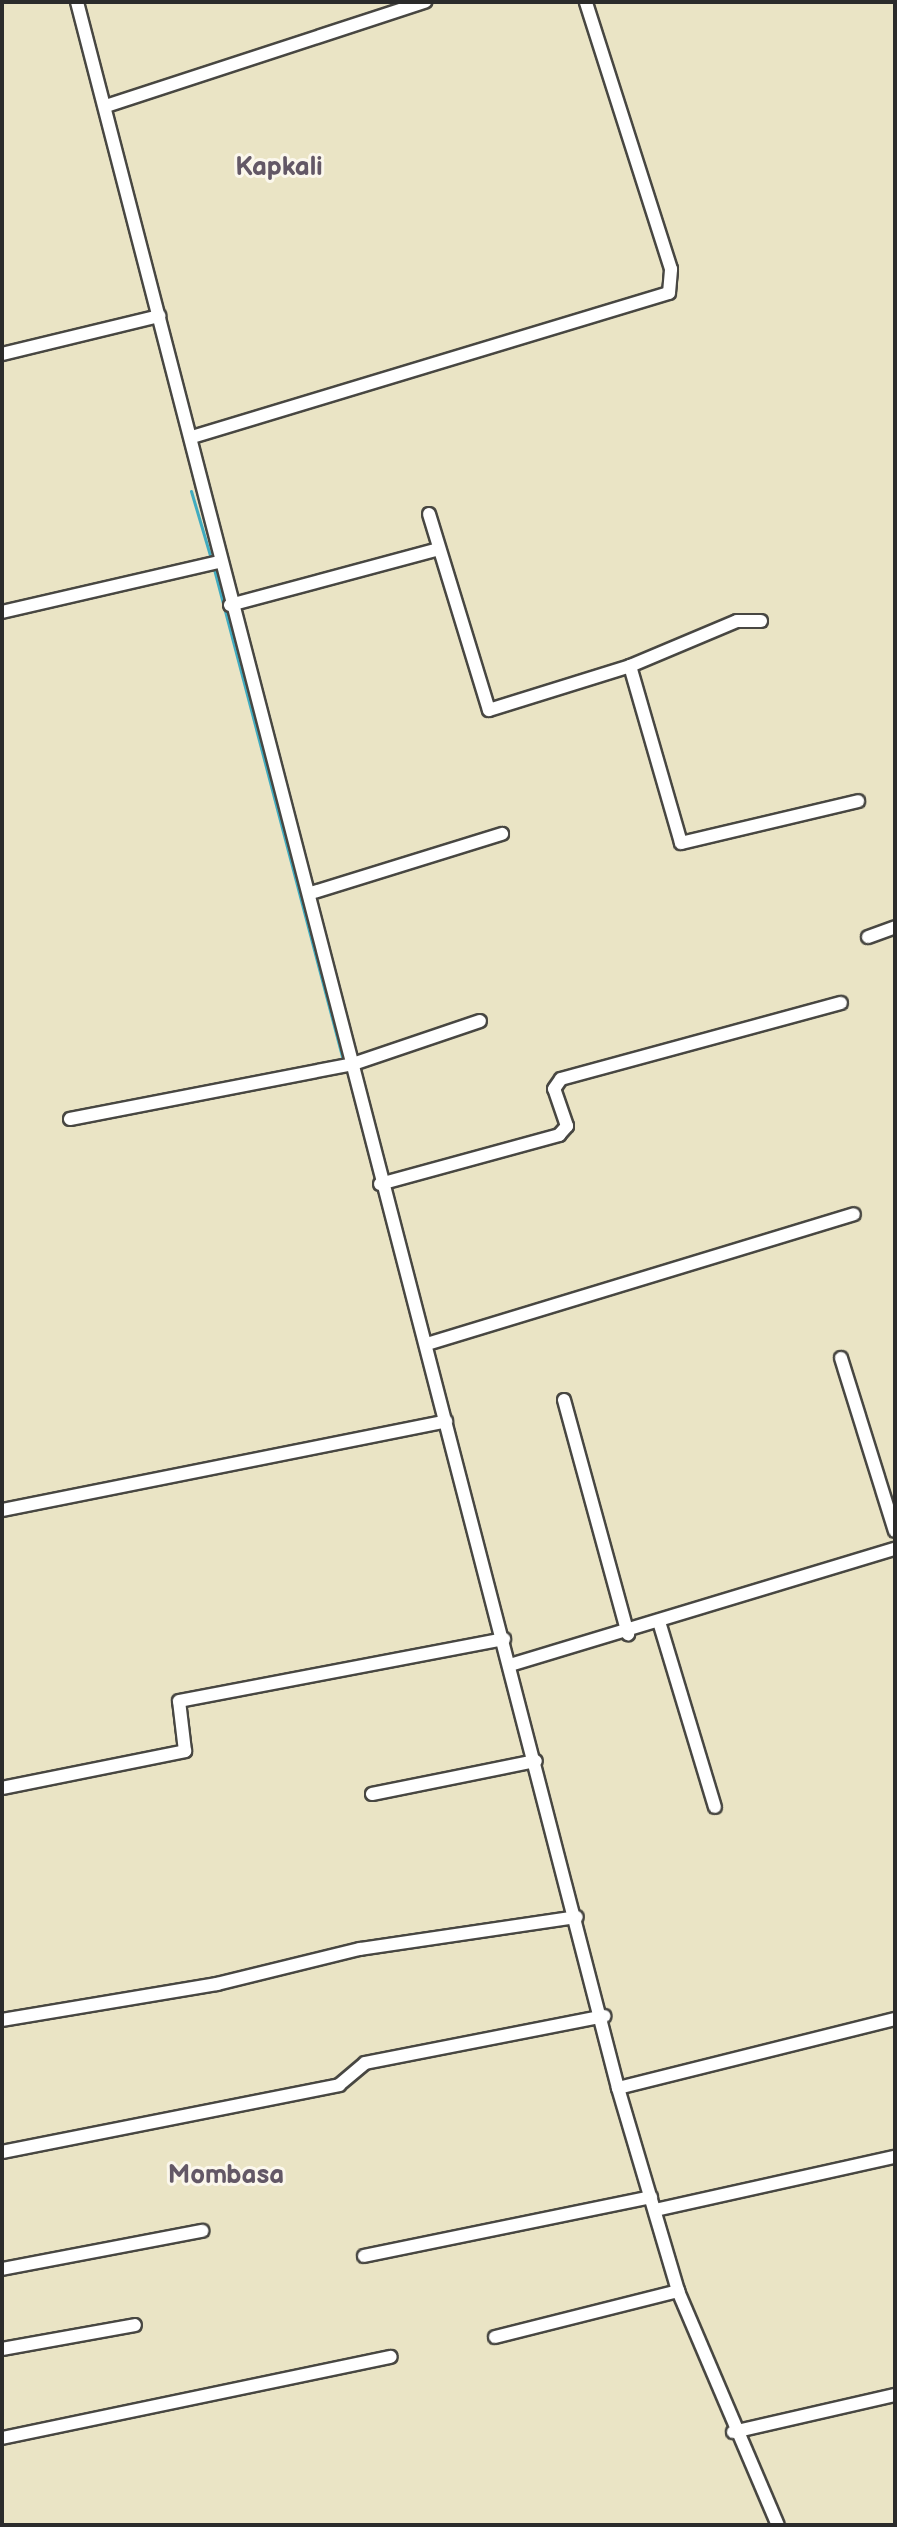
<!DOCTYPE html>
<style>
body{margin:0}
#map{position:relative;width:897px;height:2527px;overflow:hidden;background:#eae4c5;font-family:"Balsamiq Sans",sans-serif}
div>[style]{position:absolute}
.stream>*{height:3px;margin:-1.5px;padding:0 1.5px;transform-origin:1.5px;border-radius:1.5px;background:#41acc0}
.roads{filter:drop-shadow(2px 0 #484742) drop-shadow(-2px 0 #484742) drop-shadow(0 2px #484742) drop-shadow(0 -2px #484742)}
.minor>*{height:12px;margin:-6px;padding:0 6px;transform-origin:6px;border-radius:6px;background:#fff}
span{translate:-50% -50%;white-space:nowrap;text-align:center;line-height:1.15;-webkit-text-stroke:6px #fbf7ec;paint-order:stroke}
.quarter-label{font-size:26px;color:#635866;font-weight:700}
.frame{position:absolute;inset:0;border:4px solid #2b2b2b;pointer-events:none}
</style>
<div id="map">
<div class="stream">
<div style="left:191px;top:491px;width:74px;rotate:73.5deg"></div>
<div style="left:214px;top:569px;width:508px;rotate:75.28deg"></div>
</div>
<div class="roads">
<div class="minor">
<div style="left:77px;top:2px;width:2155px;rotate:75.46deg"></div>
<div style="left:618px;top:2088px;width:212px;rotate:73.5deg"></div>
<div style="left:678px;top:2291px;width:254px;rotate:66.9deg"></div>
<div style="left:106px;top:106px;width:336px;rotate:-18.1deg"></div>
<div style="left:2px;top:354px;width:162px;rotate:-13.6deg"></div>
<div style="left:192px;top:437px;width:498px;rotate:-16.8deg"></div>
<div style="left:669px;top:293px;width:24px;rotate:-85deg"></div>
<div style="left:671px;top:269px;width:280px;rotate:-107.7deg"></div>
<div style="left:429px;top:514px;width:205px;rotate:73deg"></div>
<div style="left:489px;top:710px;width:148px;rotate:-17.3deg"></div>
<div style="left:630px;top:666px;width:116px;rotate:-22.8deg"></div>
<div style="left:737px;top:621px;width:24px"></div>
<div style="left:230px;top:605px;width:212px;rotate:-15deg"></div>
<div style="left:2px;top:612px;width:223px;rotate:-13deg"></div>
<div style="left:630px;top:666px;width:184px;rotate:73.9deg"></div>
<div style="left:681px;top:843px;width:182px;rotate:-13.3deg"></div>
<div style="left:311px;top:893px;width:200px;rotate:-17.2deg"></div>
<div style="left:868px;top:937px;width:29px;rotate:-20deg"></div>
<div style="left:70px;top:1119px;width:288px;rotate:-11deg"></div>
<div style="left:353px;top:1064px;width:134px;rotate:-18.7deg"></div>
<div style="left:380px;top:1184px;width:186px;rotate:-15.3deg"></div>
<div style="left:559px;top:1135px;width:12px;rotate:-48deg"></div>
<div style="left:567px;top:1126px;width:39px;rotate:-109deg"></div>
<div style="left:554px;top:1089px;width:12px;rotate:-55deg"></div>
<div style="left:561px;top:1079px;width:290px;rotate:-15.2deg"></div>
<div style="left:427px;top:1344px;width:446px;rotate:-16.9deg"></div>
<div style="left:841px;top:1358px;width:181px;rotate:72.7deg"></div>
<div style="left:564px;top:1400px;width:243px;rotate:74.7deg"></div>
<div style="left:2px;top:1510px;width:453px;rotate:-11.3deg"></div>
<div style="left:660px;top:1625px;width:190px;rotate:73.2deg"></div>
<div style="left:510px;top:1665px;width:402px;rotate:-16.8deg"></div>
<div style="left:2px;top:1788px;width:187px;rotate:-11.4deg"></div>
<div style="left:185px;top:1751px;width:50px;rotate:-96.8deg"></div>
<div style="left:179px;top:1701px;width:331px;rotate:-10.8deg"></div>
<div style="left:372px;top:1794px;width:167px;rotate:-11.4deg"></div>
<div style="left:2px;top:2020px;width:218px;rotate:-9.5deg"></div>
<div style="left:217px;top:1984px;width:147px;rotate:-13.8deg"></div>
<div style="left:360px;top:1949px;width:219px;rotate:-8.4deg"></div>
<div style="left:618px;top:2088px;width:285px;rotate:-14deg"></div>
<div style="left:2px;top:2152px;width:344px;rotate:-11.2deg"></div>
<div style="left:339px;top:2085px;width:34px;rotate:-40deg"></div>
<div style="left:365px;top:2063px;width:244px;rotate:-11.1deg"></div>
<div style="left:655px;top:2210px;width:246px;rotate:-12.5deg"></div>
<div style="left:364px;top:2256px;width:293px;rotate:-11.6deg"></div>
<div style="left:2px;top:2269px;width:204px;rotate:-10.8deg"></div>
<div style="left:495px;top:2337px;width:189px;rotate:-14.1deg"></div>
<div style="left:2px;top:2349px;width:135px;rotate:-10.2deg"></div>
<div style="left:733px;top:2432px;width:166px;rotate:-12.9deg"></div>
<div style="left:2px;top:2438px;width:397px;rotate:-11.8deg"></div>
</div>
</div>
<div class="quarter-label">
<span style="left:279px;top:168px">Kapkali</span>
<span style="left:226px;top:2176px">Mombasa</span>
</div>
<div class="frame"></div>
</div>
